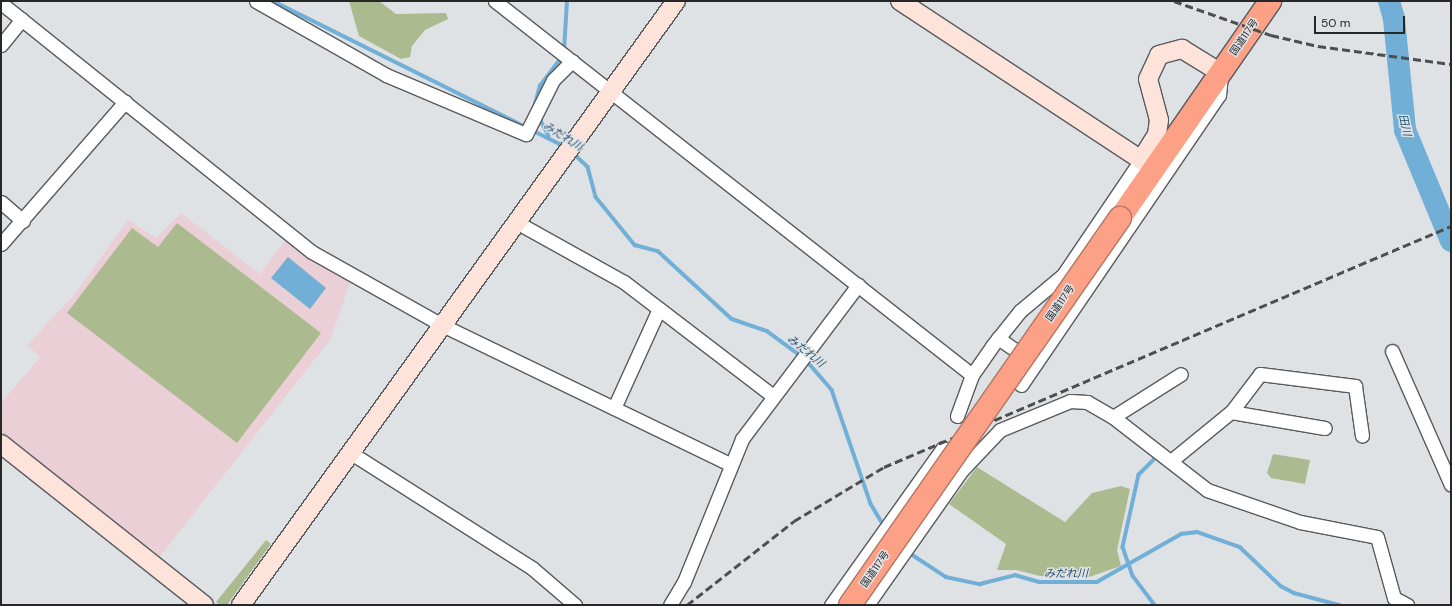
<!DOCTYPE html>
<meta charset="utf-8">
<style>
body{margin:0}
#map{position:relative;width:1452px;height:606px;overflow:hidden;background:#dfe2e5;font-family:"DM Sans","Noto Sans JP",sans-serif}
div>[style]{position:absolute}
.education>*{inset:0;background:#ead0d6}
.green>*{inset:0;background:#acba8f}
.water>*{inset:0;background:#71afd7}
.stream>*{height:3.5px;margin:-1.75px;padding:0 1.75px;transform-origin:1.75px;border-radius:1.75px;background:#71afd7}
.river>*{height:22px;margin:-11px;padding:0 11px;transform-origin:11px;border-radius:11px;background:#71afd7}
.roads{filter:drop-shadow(1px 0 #585b5d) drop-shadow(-1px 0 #585b5d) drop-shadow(0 1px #585b5d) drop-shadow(0 -1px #585b5d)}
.street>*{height:13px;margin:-6.5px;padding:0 6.5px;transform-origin:6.5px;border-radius:6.5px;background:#fff}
.secondary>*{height:18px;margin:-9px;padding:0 9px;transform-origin:9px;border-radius:9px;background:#fee3db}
.highway>*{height:22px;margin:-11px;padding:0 11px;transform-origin:11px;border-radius:11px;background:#fda186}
.rail>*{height:3px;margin-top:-1.5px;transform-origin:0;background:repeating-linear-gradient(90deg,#4d4e50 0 8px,transparent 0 12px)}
.bridges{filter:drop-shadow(1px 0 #b27665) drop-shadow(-1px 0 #b27665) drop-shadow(0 1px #b27665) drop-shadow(0 -1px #b27665)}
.highway-bridge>*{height:22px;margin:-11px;padding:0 11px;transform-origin:11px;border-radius:11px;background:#fda186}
span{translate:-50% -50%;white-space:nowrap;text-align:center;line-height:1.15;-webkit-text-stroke:3px #dfe2e5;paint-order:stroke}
.street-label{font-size:10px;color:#262728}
.water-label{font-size:11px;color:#1e4e6b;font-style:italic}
.frame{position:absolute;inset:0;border:2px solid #262728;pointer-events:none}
.scale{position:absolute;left:1314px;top:16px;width:91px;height:18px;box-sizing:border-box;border:2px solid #262728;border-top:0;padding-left:5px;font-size:12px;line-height:14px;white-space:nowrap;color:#262728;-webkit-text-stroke:3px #dfe2e5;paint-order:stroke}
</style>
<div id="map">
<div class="education">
<div style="clip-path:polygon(181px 213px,260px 274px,286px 239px,351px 281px,330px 340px,158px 559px,1px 435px,1px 403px,40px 357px,27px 345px,73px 296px,128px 220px,156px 238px)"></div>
</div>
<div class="green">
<div style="clip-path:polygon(349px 1px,379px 1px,396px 14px,446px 13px,448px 19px,425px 30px,412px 46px,410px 57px,401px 59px,359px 36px)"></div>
<div style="clip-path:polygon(177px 223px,321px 333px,237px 443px,67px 313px,132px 228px,158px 247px)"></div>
<div style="clip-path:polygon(1273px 454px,1310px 460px,1305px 484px,1271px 478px,1267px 473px)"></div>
<div style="clip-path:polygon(977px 467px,1065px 522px,1092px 493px,1121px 486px,1130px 489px,1117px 550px,1121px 566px,1089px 577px,1040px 576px,1016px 570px,997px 570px,1006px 544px,949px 504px)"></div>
<div style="clip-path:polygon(266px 540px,271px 544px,227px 605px,220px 605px,216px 602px)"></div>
</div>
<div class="water">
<div style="clip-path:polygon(288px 257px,326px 288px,310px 309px,271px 278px)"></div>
</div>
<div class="stream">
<div style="left:273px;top:1px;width:325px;rotate:26.5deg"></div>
<div style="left:564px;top:51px;width:50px;rotate:-86.6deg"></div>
<div style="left:534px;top:108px;width:23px;rotate:-75deg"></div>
<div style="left:540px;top:86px;width:36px;rotate:-53deg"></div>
<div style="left:539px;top:117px;width:21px;rotate:62deg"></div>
<div style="left:572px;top:152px;width:22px;rotate:43deg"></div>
<div style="left:588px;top:167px;width:31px;rotate:75deg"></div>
<div style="left:596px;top:197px;width:62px;rotate:50.9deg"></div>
<div style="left:635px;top:245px;width:24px;rotate:15deg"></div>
<div style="left:658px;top:251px;width:100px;rotate:42.6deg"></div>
<div style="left:732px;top:319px;width:37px;rotate:19deg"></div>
<div style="left:767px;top:331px;width:42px;rotate:36.3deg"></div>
<div style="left:806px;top:360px;width:40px;rotate:49deg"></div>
<div style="left:832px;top:390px;width:120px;rotate:71.1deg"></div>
<div style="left:871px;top:504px;width:27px;rotate:59deg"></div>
<div style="left:1154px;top:460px;width:21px;rotate:135deg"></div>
<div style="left:1139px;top:475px;width:74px;rotate:102.5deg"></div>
<div style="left:1123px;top:547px;width:31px;rotate:71deg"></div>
<div style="left:1133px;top:576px;width:36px;rotate:53deg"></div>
<div style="left:908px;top:552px;width:45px;rotate:33.3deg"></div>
<div style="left:946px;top:577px;width:35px;rotate:12deg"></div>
<div style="left:980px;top:584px;width:36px;rotate:-14deg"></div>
<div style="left:1015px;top:575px;width:25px;rotate:16deg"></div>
<div style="left:1039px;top:582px;width:58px"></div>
<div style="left:1097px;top:582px;width:97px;rotate:-29.7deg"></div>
<div style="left:1181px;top:534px;width:16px;rotate:-7deg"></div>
<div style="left:1197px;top:532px;width:46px;rotate:19.2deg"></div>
<div style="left:1240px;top:547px;width:57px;rotate:43.6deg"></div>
<div style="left:1281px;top:586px;width:15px;rotate:28deg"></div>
<div style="left:1294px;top:593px;width:47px;rotate:14.9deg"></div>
</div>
<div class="river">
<div style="left:1389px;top:1px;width:19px;rotate:74deg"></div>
<div style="left:1394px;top:19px;width:112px;rotate:84.3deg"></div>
<div style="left:1405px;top:130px;width:120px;rotate:67.5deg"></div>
</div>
<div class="roads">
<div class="street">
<div style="left:256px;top:1px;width:150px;rotate:29.6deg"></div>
<div style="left:386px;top:75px;width:152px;rotate:22.9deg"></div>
<div style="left:526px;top:134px;width:60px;rotate:-63.4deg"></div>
<div style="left:553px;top:80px;width:27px;rotate:-45deg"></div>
<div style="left:495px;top:1px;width:606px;rotate:38.1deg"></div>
<div style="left:1px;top:3px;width:398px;rotate:38.7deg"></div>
<div style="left:312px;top:252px;width:151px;rotate:29.3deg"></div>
<div style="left:444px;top:326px;width:317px;rotate:25.8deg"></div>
<div style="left:1px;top:45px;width:33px;rotate:-51deg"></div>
<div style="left:1px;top:202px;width:29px;rotate:41deg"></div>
<div style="left:518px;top:223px;width:121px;rotate:29.1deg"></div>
<div style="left:624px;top:282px;width:186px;rotate:37.4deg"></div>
<div style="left:1px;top:244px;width:189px;rotate:-48.9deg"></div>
<div style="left:998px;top:338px;width:38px;rotate:35deg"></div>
<div style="left:1392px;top:351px;width:146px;rotate:66.2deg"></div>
<div style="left:1021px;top:385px;width:351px;rotate:-55.7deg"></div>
<div style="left:1219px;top:95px;width:20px;rotate:-84deg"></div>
<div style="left:614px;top:408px;width:109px;rotate:-65.6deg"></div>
<div style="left:1231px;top:412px;width:95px;rotate:9.7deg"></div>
<div style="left:957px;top:416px;width:44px;rotate:-69.9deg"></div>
<div style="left:972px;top:375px;width:35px;rotate:-55deg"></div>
<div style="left:992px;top:346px;width:45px;rotate:-51.3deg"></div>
<div style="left:1020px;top:311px;width:56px;rotate:-39.9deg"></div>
<div style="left:1063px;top:275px;width:139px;rotate:-55.9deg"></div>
<div style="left:1113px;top:417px;width:80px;rotate:-32.3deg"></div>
<div style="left:351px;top:453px;width:214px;rotate:32.4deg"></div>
<div style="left:532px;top:568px;width:57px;rotate:40.7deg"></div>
<div style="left:1172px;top:460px;width:77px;rotate:-39.2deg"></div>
<div style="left:1232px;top:411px;width:46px;rotate:-52.9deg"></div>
<div style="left:1260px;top:374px;width:96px;rotate:7.2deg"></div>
<div style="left:1355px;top:386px;width:50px;rotate:82deg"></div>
<div style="left:670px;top:605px;width:27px;rotate:-59deg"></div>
<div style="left:684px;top:582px;width:154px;rotate:-67.9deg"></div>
<div style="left:742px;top:439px;width:193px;rotate:-53deg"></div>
<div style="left:831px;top:605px;width:193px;rotate:-54.5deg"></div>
<div style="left:867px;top:605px;width:165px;rotate:-54.9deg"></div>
<div style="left:962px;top:470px;width:55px;rotate:-46.5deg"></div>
<div style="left:1000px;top:430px;width:76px;rotate:-22.5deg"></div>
<div style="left:1070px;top:401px;width:17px;rotate:3deg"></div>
<div style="left:1087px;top:402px;width:30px;rotate:30deg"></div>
<div style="left:1113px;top:417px;width:119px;rotate:37.8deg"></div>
<div style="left:1207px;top:490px;width:98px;rotate:19deg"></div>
<div style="left:1300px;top:522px;width:78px;rotate:11deg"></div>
<div style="left:1377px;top:537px;width:63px;rotate:74.4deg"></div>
<div style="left:1394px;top:598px;width:15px;rotate:28deg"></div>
</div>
<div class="secondary">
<div style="left:900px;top:1px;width:289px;rotate:33.4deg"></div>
<div style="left:1141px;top:160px;width:31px;rotate:-58deg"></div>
<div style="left:1157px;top:134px;width:14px;rotate:-82deg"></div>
<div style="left:1159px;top:120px;width:42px;rotate:-105deg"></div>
<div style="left:1148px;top:79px;width:26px;rotate:-65deg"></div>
<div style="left:1159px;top:55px;width:24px;rotate:-15deg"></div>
<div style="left:1182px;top:49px;width:46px;rotate:31.6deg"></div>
<div style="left:1px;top:444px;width:259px;rotate:38.4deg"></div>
<div style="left:241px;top:605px;width:744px;rotate:-54.24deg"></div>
</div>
<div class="highway">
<div style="left:1120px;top:218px;width:264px;rotate:-55.3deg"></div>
</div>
</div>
<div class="rail">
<div style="left:1174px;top:1px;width:103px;rotate:19.3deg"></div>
<div style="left:1271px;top:35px;width:48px;rotate:13.2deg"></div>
<div style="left:1318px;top:46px;width:134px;rotate:7.7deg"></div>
<div style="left:687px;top:605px;width:136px;rotate:-38.1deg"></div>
<div style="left:794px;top:521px;width:105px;rotate:-31deg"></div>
<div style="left:884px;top:467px;width:616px;rotate:-23.03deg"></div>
</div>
<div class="bridges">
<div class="highway-bridge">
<div style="left:850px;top:605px;width:472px;rotate:-55.1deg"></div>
</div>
</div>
<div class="street-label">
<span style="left:1244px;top:37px;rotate:-56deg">国道117号</span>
<span style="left:1060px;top:303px;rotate:-55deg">国道117号</span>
<span style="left:875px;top:569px;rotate:-55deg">国道117号</span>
</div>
<div class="water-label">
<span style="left:1405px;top:125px;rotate:78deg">田川</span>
<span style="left:563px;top:136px;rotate:32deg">みだれ川</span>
<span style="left:806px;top:351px;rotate:39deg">みだれ川</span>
<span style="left:1066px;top:573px">みだれ川</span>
</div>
<div class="frame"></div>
<div class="scale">50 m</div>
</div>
